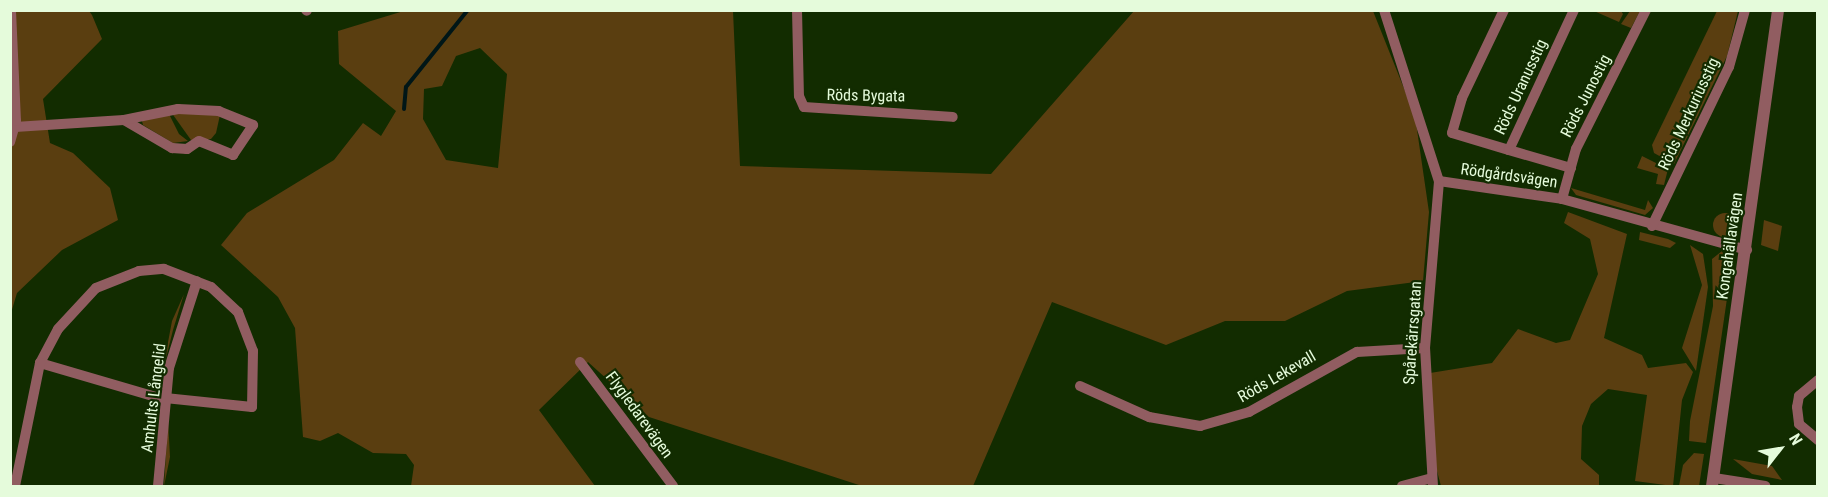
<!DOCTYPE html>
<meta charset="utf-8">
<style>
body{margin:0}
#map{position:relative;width:1828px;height:497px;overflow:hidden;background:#122c00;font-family:"Roboto Condensed",sans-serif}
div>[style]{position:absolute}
.green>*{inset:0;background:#5a3e10}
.round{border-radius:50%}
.stream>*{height:4px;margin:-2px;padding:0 2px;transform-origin:2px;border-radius:2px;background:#001617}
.minor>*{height:10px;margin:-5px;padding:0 5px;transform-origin:5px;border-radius:5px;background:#915d61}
.tertiary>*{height:12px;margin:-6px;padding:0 6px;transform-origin:6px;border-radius:6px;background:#915d61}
span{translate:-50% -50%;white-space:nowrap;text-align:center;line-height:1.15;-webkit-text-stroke:4.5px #122c00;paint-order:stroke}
.street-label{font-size:16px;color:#e5fbdb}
.frame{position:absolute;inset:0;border:12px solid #e5fbdb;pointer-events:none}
.north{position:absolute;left:1750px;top:419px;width:60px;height:60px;-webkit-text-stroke:4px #122c00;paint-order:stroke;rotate:59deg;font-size:16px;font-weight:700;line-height:24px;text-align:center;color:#e5fbdb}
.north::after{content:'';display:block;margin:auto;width:21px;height:27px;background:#e5fbdb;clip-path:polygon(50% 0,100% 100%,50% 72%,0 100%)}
</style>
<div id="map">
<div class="green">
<div style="clip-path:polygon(evenodd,407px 10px,733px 11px,740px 166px,991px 174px,1134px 11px,1373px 11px,1415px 116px,1429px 212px,1423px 281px,1347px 291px,1285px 321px,1225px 321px,1166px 345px,1052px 302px,973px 486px,862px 486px,649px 417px,588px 362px,539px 410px,595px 486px,411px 486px,414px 465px,406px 454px,373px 453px,338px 433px,320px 441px,303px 437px,295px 328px,278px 297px,221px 245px,247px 213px,334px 160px,363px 123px,381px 136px,396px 111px,339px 64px,338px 31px,407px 10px,480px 48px,507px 74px,498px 168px,446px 160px,423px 119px,424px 89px,442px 86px,456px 56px,480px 48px)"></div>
<div style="clip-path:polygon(11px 11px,89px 11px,92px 15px,102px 39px,43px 99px,50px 143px,73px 153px,110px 188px,118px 220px,62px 250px,17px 293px,11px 313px)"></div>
<div style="clip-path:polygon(1594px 11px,1621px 11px,1623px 14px,1619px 22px)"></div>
<div style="clip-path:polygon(1630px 11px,1640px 11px,1631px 28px,1621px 24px)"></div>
<div style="clip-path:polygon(1717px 11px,1738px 11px,1727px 56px,1674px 164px,1654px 153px,1652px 145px)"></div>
<div style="clip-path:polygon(168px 112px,179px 134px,188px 141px,173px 143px,143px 125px,141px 117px)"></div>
<div style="clip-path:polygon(171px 112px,220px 115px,216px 133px,211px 139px,191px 140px)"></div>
<div style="clip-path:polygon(1642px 156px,1668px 169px,1664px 185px,1656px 184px,1658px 174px,1637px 168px)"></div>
<div style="clip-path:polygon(1571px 188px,1645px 210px,1648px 200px,1653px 208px,1645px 215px,1576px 195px)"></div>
<div style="clip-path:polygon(1568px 212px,1627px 234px,1604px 338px,1642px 355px,1648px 368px,1686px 363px,1693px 372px,1682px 400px,1673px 486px,1635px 481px,1647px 395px,1608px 389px,1591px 404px,1582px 426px,1581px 459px,1599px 475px,1599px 486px,1441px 486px,1433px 456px,1430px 373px,1492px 363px,1518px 329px,1556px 343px,1570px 340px,1598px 274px,1590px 239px,1564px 223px)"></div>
<div class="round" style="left:1713px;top:213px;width:24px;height:24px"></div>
<div style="clip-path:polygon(1764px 220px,1782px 226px,1778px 251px,1761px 245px)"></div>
<div style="clip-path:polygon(1640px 232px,1668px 239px,1676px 243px,1670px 248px,1639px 240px)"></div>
<div style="clip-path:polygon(1690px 245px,1703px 254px,1708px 287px,1696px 371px,1682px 348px,1702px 285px)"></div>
<div style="clip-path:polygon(1722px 251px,1731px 271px,1706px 443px,1689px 441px,1690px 421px,1713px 306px,1712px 259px)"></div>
<div style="clip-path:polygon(184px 294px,173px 330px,162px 374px,172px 321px)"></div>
<div style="clip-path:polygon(168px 419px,170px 457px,164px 486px,167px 438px)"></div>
<div style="clip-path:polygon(1694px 453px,1704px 454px,1699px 486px,1679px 486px,1683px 465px)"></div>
<div style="clip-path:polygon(1733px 459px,1772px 466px,1782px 480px,1752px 474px)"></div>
</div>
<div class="stream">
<div style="left:404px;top:109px;width:22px;rotate:-85deg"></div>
<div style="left:406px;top:87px;width:99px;rotate:-51.2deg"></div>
</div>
<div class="minor">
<div style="left:306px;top:10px;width:1px;rotate:45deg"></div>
<div style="left:797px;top:10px;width:86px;rotate:88.7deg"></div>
<div style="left:799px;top:96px;width:12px;rotate:66deg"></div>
<div style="left:804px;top:107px;width:149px;rotate:3.8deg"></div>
<div style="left:1384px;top:10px;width:180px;rotate:72.2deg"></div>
<div style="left:1439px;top:181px;width:124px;rotate:8.3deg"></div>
<div style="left:1562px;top:199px;width:192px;rotate:15.4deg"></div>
<div style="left:1504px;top:10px;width:98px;rotate:115.5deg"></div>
<div style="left:1462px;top:98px;width:36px;rotate:106deg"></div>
<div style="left:1452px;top:133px;width:59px;rotate:16.6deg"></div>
<div style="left:15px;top:127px;width:109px;rotate:-3.7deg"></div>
<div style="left:124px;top:120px;width:56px;rotate:30.3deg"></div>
<div style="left:172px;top:148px;width:15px;rotate:4deg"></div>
<div style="left:187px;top:149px;width:14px;rotate:-34deg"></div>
<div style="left:199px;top:141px;width:37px;rotate:22deg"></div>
<div style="left:233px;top:155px;width:36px;rotate:-56deg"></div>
<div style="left:253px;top:125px;width:37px;rotate:-158deg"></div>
<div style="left:219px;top:111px;width:41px;rotate:-177.2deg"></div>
<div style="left:178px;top:109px;width:55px;rotate:168.5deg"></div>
<div style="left:10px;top:142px;width:22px;rotate:-74deg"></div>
<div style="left:16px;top:121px;width:111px;rotate:-92.6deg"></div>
<div style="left:1571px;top:168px;width:65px;rotate:-163.8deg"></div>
<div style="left:1509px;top:150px;width:154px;rotate:-65.1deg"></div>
<div style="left:1562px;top:199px;width:52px;rotate:-74.4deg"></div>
<div style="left:1576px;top:149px;width:156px;rotate:-63.3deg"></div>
<div style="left:1652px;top:226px;width:177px;rotate:-64.2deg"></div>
<div style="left:1729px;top:67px;width:59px;rotate:-74.3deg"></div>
<div style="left:164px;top:269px;width:50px;rotate:21deg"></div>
<div style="left:211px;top:287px;width:37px;rotate:43deg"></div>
<div style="left:238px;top:312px;width:42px;rotate:69deg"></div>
<div style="left:253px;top:351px;width:56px;rotate:91deg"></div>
<div style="left:252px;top:407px;width:97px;rotate:-174.1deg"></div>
<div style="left:156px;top:397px;width:121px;rotate:-163.7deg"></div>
<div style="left:40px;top:363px;width:38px;rotate:-62deg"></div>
<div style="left:58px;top:329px;width:56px;rotate:-47.2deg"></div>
<div style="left:96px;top:288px;width:46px;rotate:-21.6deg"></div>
<div style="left:139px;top:271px;width:25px;rotate:-5deg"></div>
<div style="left:580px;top:362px;width:155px;rotate:53.1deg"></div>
<div style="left:1818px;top:380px;width:25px;rotate:140deg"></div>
<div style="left:1799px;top:396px;width:11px;rotate:100deg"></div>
<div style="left:1797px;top:407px;width:17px;rotate:83deg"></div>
<div style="left:1799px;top:424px;width:25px;rotate:40deg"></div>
<div style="left:1080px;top:386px;width:76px;rotate:24.2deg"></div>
<div style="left:1149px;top:417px;width:52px;rotate:10deg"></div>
<div style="left:1200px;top:426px;width:51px;rotate:-15.9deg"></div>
<div style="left:1249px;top:412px;width:124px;rotate:-29.1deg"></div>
<div style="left:1357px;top:352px;width:68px;rotate:-3.4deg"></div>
<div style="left:1714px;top:478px;width:52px;rotate:8.9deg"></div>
<div style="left:15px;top:486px;width:126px;rotate:-78.5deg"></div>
<div style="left:158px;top:486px;width:119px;rotate:-84.7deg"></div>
<div style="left:169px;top:368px;width:91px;rotate:-72.2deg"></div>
<div style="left:1402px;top:486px;width:30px;rotate:-15deg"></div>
<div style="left:1433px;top:486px;width:138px;rotate:-93.3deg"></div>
<div style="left:1425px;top:348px;width:168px;rotate:-85.2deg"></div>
</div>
<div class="tertiary">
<div style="left:1712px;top:486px;width:481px;rotate:-82.1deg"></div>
</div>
<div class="street-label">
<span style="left:1521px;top:87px;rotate:-65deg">Röds Uranusstig</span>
<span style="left:866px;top:96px;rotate:1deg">Röds Bygata</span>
<span style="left:1586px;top:96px;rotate:-63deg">Röds Junostig</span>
<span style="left:1689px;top:114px;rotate:-65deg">Röds Merkuriusstig</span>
<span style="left:1509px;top:176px;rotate:8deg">Rödgårdsvägen</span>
<span style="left:1730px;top:246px;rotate:-82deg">Kongahällavägen</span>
<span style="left:1413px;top:333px;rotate:-86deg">Spårekärrsgatan</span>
<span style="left:1277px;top:377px;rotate:-30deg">Röds Lekevall</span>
<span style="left:154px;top:398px;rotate:-83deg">Amhults Långelid</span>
<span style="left:639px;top:415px;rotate:54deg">Flygledarevägen</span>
</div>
<div class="frame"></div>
<div class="north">N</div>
</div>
